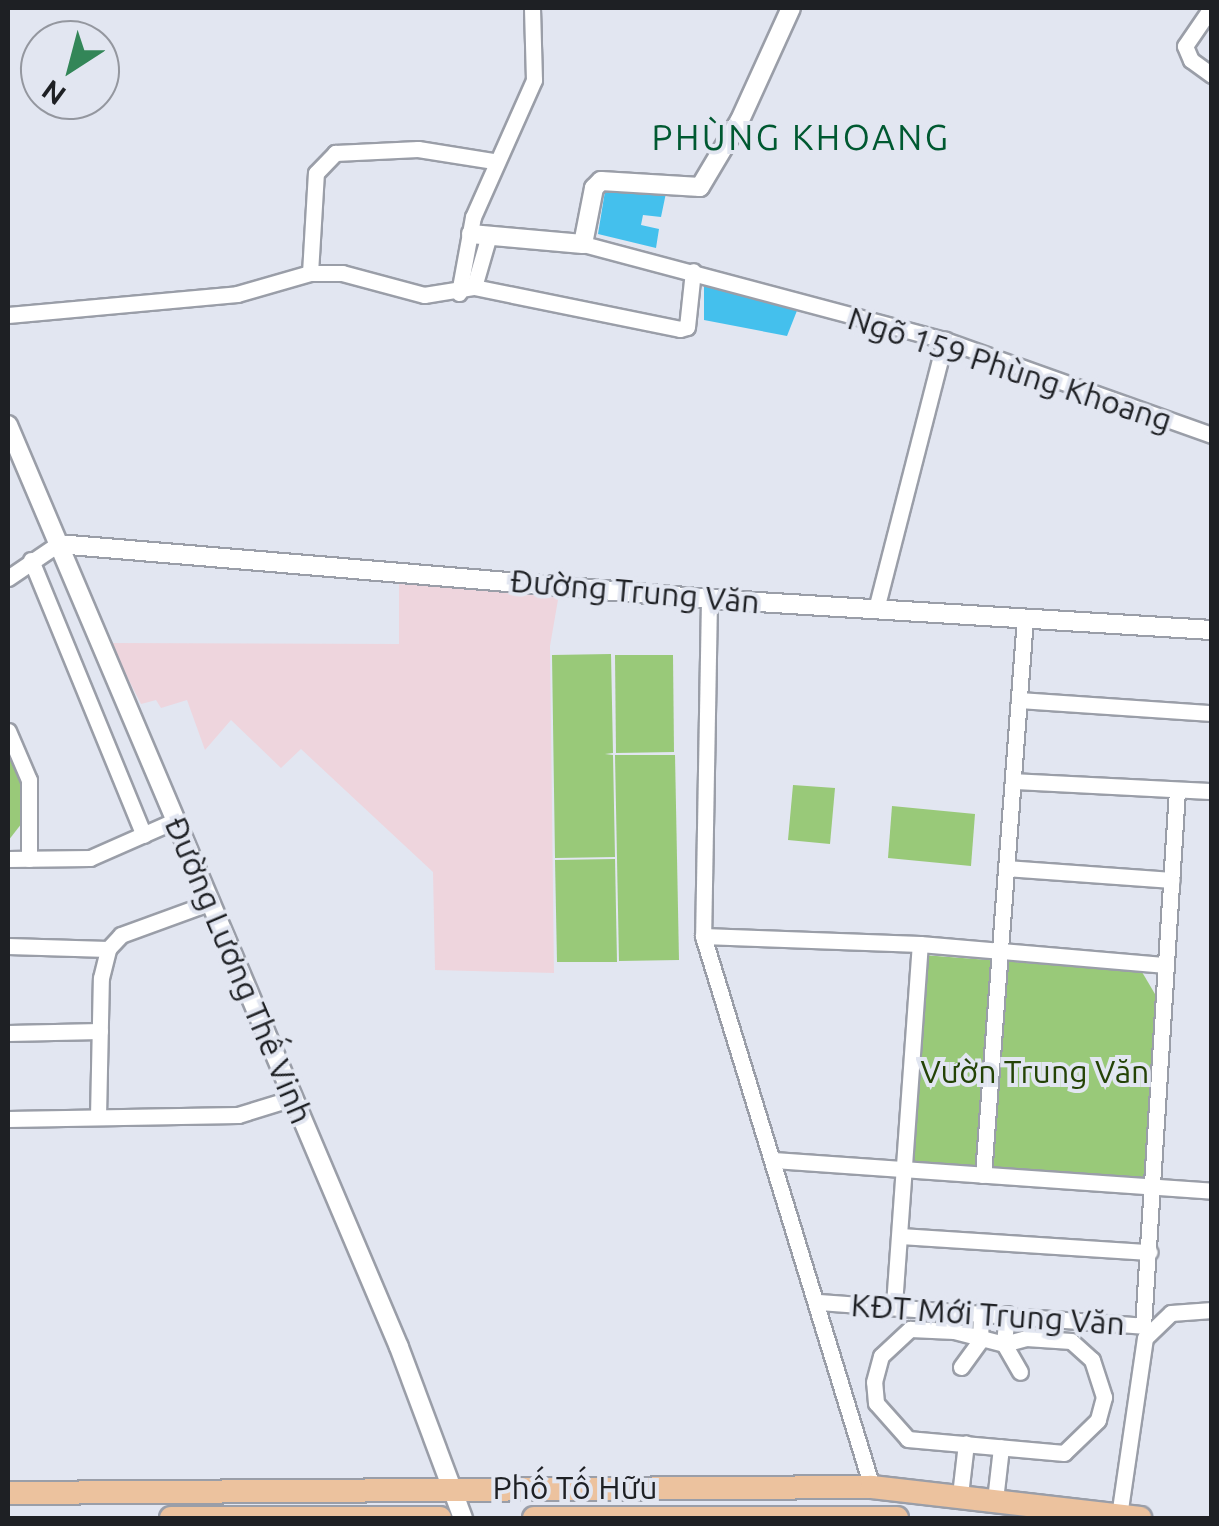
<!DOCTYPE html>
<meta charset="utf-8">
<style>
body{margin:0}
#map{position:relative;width:1219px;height:1526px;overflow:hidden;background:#e2e6f1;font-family:Ubuntu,sans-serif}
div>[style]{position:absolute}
.commercial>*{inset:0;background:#eed5dd}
.green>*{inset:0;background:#99c979}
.water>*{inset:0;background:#44c0ed}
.roads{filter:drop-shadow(2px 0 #9a9ea8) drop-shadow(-2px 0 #9a9ea8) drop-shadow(0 2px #9a9ea8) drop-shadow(0 -2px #9a9ea8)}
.minor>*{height:15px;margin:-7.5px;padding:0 7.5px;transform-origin:7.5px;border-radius:7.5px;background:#fff}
.tertiary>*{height:18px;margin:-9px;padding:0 9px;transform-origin:9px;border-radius:9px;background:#fff}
.primary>*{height:22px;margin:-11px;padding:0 11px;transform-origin:11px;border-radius:11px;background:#ecc29e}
span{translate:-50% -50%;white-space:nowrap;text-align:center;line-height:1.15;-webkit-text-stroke:8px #e2e6f1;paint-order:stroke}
.street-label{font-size:32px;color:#1e2024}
.park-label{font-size:32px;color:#244306}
.neighbourhood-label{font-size:35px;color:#005931;letter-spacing:2.5px}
.frame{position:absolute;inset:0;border:10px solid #1e2024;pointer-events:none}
.north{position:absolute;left:20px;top:20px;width:100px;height:100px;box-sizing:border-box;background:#e2e6f1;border:2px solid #94979f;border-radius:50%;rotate:216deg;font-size:28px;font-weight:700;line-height:40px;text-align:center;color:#1e2024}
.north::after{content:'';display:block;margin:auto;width:35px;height:45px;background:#338658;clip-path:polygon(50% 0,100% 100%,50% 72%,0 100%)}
</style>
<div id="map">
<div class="commercial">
<div style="clip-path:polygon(399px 584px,559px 594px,550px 646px,554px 973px,435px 970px,433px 872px,301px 749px,281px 768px,231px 720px,205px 750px,187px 700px,161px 708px,156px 700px,141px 704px,110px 643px,399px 644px)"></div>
</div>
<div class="green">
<div style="clip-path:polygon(611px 654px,613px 753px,605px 754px,613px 755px,615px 857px,555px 858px,552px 655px)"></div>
<div style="clip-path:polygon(615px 655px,673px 655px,674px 752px,616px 753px)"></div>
<div style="clip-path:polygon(8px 747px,20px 780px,22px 823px,8px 841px)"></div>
<div style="clip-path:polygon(615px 755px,675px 755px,679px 960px,619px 961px)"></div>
<div style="clip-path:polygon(793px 785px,835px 788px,830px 844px,788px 840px)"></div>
<div style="clip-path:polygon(892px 806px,975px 814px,971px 866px,888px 858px)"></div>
<div style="clip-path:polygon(615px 859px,617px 962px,557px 962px,555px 860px)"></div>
<div style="clip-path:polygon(923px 955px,1142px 972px,1165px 1011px,1152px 1187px,905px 1169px)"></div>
</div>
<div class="water">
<div style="clip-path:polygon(606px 185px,666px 193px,661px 217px,643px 215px,641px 225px,659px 229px,656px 248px,598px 234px)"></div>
<div style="clip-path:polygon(704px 278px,800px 303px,787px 336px,704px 320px)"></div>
</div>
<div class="roads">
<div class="minor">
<div style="left:1211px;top:8px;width:46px;rotate:124.4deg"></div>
<div style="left:1185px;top:46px;width:15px;rotate:67deg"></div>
<div style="left:1191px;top:60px;width:26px;rotate:36deg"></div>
<div style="left:583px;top:244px;width:375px;rotate:14.9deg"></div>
<div style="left:945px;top:340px;width:283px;rotate:19.6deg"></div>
<div style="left:310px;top:273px;width:100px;rotate:-86.6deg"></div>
<div style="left:316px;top:173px;width:28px;rotate:-46deg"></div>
<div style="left:335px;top:153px;width:83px;rotate:-2.8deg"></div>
<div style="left:418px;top:149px;width:77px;rotate:9deg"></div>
<div style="left:474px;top:287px;width:54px;rotate:-73.9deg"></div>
<div style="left:459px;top:293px;width:77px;rotate:-79.6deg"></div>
<div style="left:473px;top:217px;width:150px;rotate:-66deg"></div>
<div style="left:534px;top:80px;width:72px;rotate:-91.6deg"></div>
<div style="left:8px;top:315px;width:230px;rotate:-5.2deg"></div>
<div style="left:237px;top:294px;width:76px;rotate:-16deg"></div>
<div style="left:310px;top:273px;width:32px"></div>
<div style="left:342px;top:273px;width:85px;rotate:15deg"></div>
<div style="left:424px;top:295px;width:51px;rotate:-9.1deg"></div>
<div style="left:474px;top:287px;width:210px;rotate:11.5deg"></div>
<div style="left:680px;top:329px;width:7px;rotate:-16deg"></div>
<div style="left:687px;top:327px;width:56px;rotate:-83.9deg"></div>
<div style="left:31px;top:560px;width:297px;rotate:67.7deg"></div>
<div style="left:8px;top:578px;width:60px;rotate:-34.2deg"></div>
<div style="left:709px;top:599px;width:337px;rotate:91deg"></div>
<div style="left:703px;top:936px;width:576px;rotate:72.95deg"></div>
<div style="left:876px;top:609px;width:278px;rotate:-75.6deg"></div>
<div style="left:1019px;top:700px;width:193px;rotate:3.9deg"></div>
<div style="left:8px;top:731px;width:53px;rotate:66.8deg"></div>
<div style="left:29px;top:780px;width:79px;rotate:90deg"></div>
<div style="left:1013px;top:781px;width:199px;rotate:2.9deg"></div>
<div style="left:8px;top:859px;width:82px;rotate:-0.7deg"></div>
<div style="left:90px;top:858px;width:94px;rotate:-23.8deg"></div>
<div style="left:1006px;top:868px;width:166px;rotate:4.1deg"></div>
<div style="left:703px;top:936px;width:217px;rotate:2.1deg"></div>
<div style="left:920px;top:944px;width:247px;rotate:4.9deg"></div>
<div style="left:8px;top:946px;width:100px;rotate:1.7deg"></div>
<div style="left:8px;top:1033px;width:92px;rotate:-1.2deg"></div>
<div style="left:98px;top:1117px;width:139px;rotate:-88.8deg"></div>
<div style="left:101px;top:978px;width:30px;rotate:-76deg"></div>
<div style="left:108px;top:949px;width:19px;rotate:-47deg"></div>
<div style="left:121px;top:935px;width:96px;rotate:-20.1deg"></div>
<div style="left:8px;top:1119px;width:230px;rotate:-1deg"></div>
<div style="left:238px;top:1115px;width:58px;rotate:-17.2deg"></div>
<div style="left:774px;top:1160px;width:439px;rotate:4deg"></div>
<div style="left:983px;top:1175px;width:559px;rotate:-85.69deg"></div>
<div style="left:900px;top:1236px;width:250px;rotate:3.7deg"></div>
<div style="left:819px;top:1302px;width:325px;rotate:4.2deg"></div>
<div style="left:1143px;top:1326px;width:537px;rotate:-86.37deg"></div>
<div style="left:894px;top:1305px;width:362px;rotate:-85.9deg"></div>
<div style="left:1007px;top:1314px;width:30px;rotate:96deg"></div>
<div style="left:1004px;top:1344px;width:32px;rotate:60deg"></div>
<div style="left:910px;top:1329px;width:44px;rotate:2.6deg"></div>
<div style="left:954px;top:1331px;width:52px;rotate:14.6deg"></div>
<div style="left:1004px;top:1344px;width:23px;rotate:-15deg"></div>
<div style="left:1026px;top:1338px;width:45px;rotate:3.8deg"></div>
<div style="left:1071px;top:1341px;width:28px;rotate:42deg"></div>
<div style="left:1092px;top:1360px;width:39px;rotate:72deg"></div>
<div style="left:1104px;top:1397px;width:24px;rotate:105deg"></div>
<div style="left:1098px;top:1420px;width:47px;rotate:135.9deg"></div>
<div style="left:1064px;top:1453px;width:157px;rotate:-174.9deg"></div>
<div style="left:908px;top:1439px;width:48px;rotate:-131.6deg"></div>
<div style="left:876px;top:1403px;width:21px;rotate:-95deg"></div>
<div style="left:874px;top:1382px;width:27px;rotate:-75deg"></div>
<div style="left:881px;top:1356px;width:40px;rotate:-43deg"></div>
<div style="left:961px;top:1367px;width:32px;rotate:-54deg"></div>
<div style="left:980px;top:1341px;width:29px;rotate:-88deg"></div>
<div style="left:960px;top:1495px;width:52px;rotate:-83.4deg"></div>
<div style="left:995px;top:1500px;width:53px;rotate:-83.5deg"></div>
<div style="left:1119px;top:1516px;width:180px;rotate:-81.7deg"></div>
<div style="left:1145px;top:1338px;width:36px;rotate:-44deg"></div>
<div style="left:1171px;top:1313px;width:41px;rotate:-4.2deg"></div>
</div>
<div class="tertiary">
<div style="left:471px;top:234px;width:112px;rotate:5.1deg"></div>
<div style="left:583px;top:244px;width:57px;rotate:-78.9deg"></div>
<div style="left:594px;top:188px;width:10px;rotate:-45deg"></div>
<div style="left:601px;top:181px;width:99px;rotate:3.5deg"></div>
<div style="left:700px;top:187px;width:78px;rotate:-59.2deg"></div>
<div style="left:740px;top:120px;width:123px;rotate:-65.5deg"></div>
<div style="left:8px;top:425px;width:1001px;rotate:67.02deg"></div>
<div style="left:399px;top:1347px;width:183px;rotate:69.5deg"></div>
<div style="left:58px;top:544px;width:653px;rotate:4.83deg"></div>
<div style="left:709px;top:599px;width:504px;rotate:3.53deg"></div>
</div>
<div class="primary">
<div style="left:8px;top:1493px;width:864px;rotate:-0.4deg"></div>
<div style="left:872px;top:1487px;width:270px;rotate:6.6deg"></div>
<div style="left:171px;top:1518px;width:269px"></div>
<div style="left:534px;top:1518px;width:363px"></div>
</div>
</div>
<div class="street-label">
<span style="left:1010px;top:369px;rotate:18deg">Ngõ 159 Phùng Khoang</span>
<span style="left:635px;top:591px;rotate:5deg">Đường Trung Văn</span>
<span style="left:239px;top:970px;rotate:67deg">Đường Lương Thế Vinh</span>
<span style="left:988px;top:1314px;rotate:4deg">KĐT Mới Trung Văn</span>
<span style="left:575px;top:1487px">Phố Tố Hữu</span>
</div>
<div class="park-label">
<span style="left:1035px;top:1071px">Vườn Trung Văn</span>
</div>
<div class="neighbourhood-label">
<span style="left:801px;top:137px">PHÙNG KHOANG</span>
</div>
<div class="frame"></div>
<div class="north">N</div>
</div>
